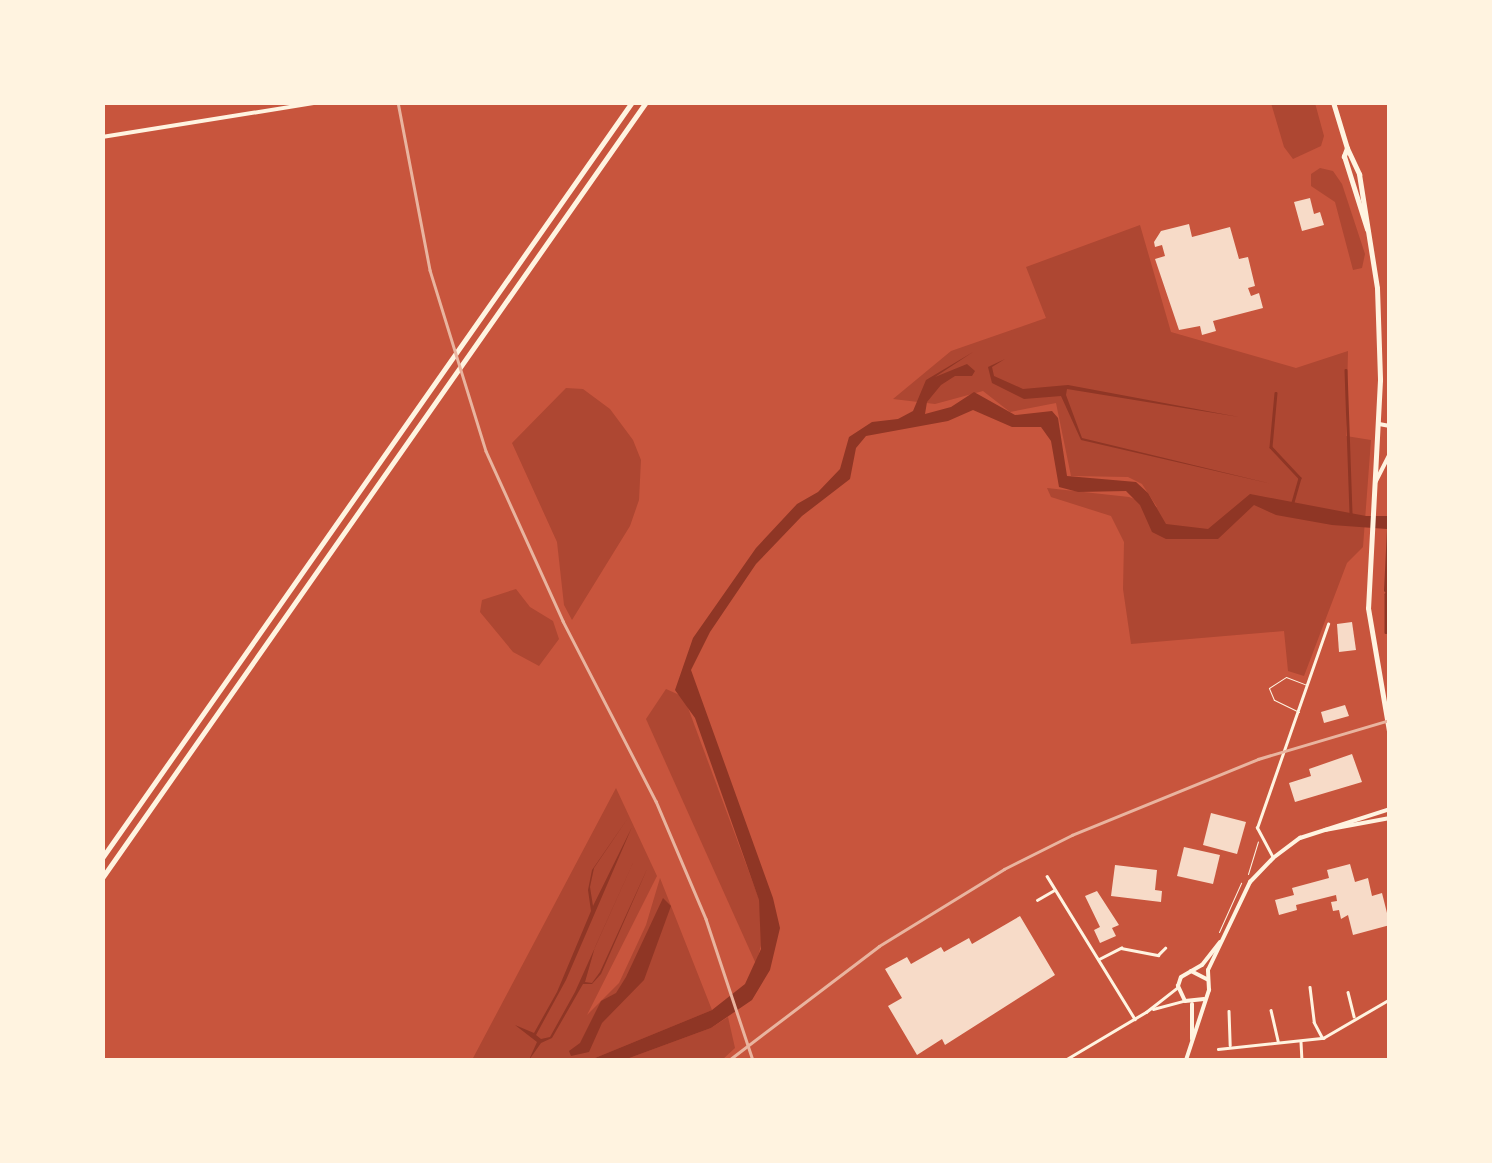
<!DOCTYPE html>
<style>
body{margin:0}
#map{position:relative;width:1492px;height:1163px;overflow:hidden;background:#c8553d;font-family:Helvetica,sans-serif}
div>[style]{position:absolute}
.green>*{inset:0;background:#ae4732}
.water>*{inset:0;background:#8f3625}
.stream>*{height:2.5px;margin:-1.25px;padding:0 1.25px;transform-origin:1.25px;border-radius:1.25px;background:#8f3625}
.building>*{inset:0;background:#f7dbc8}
.path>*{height:1px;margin:-0.5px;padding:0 0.5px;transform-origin:0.5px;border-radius:0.5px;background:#fff3e0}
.service>*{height:1px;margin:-0.5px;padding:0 0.5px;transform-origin:0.5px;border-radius:0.5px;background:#fff3e0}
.minor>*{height:2.5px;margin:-1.25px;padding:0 1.25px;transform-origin:1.25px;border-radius:1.25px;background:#fff3e0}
.tertiary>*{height:4px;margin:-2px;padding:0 2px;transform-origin:2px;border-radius:2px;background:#fff3e0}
.secondary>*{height:4px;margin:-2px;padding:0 2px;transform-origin:2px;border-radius:2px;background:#fff3e0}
.trunk>*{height:5px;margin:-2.5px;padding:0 2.5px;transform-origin:2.5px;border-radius:2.5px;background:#fff3e0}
.rail>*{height:2.5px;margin:-1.25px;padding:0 1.25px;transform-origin:1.25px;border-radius:1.25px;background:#e9b49f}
span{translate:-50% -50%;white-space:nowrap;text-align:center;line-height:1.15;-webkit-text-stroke:8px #fff3e0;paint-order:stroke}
.frame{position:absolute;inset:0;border:105px solid #fff3e0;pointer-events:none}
</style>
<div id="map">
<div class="green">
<div style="clip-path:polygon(1271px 103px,1315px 103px,1324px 136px,1321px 146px,1293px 159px,1284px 147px)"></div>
<div style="clip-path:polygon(1320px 168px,1333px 171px,1342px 184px,1365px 254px,1362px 268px,1353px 270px,1335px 202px,1311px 186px,1311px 174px)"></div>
<div style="clip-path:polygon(1140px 225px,1171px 332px,1296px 368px,1348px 351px,1346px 436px,1371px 440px,1363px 547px,1347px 563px,1304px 676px,1288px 671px,1284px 631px,1131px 644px,1123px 589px,1124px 542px,1111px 516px,1051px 497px,1047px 488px,1129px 497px,1157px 507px,1142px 484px,1128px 477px,1071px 476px,1056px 403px,1010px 412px,983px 391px,935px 404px,893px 399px,951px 351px,1046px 318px,1026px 267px)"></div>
<div style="clip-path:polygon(566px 388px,583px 389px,610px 409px,633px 440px,641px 460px,639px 500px,630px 526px,572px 620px,564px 605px,557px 542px,512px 443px)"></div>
<div style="clip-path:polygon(516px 589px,530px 607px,553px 621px,559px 639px,539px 666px,513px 652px,480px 612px,482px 600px)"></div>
<div style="clip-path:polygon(666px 689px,684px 697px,759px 899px,763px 938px,756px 964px,646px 719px)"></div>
<div style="clip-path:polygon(616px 788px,657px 876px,587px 1015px,619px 983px,646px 925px,660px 878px,712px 1010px,590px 1060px,472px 1060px)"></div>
<div style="clip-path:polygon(728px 1017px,735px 1048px,722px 1060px,624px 1060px,711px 1028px)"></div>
</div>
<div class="water">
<div style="clip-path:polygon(973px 352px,935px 377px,967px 364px,975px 371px,972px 376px,955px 376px,941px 385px,927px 402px,925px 414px,951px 407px,974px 392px,1015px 415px,1052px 411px,1058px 418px,1067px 476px,1136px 482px,1148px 493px,1166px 524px,1208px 529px,1250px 494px,1366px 516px,1388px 516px,1389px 500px,1389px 597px,1384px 591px,1387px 529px,1332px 525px,1276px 515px,1254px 505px,1218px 539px,1166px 539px,1152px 532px,1140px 505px,1126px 491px,1078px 492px,1059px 487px,1051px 441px,1041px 427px,1012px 427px,973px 410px,948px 421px,866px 436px,856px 448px,850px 479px,802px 516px,756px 564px,710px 632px,691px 670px,773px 898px,780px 928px,770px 970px,752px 1000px,711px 1028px,624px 1060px,590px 1060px,712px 1010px,745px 984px,761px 949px,759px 900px,695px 718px,675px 690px,693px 638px,756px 548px,797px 504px,818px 492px,840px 469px,849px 437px,872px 422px,898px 419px,913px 411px,926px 380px)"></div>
<div style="clip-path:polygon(1005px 359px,992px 367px,994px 376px,1023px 389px,1068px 385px,1239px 417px,1067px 389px,1066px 395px,1082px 438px,1276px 485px,1081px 440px,1061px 396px,1024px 399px,992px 383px,988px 367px)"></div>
<div style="clip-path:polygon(628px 818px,594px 868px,590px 887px,593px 906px,632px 827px,566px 980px,536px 1035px,541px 1039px,550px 1037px,575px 992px,641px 845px,595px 947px,585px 982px,592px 983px,600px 972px,648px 867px,601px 974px,592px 984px,583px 984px,552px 1038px,541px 1043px,529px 1060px,537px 1042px,515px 1025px,534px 1033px,557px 992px,591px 911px,588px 890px,592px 870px)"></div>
<div style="clip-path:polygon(663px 898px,671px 906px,644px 980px,602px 1023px,589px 1052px,571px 1056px,569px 1051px,580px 1043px,601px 1001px,616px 993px,626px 977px)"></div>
</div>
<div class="stream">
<div style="left:1346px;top:370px;width:144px;rotate:88deg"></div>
<div style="left:1276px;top:393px;width:54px;rotate:95.3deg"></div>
<div style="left:1271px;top:447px;width:42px;rotate:46.9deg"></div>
<div style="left:1300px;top:478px;width:25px;rotate:106deg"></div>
<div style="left:1386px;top:594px;width:38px;rotate:90deg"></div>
</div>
<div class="building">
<div style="clip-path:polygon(1310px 198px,1314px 214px,1320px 212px,1324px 225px,1302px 231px,1294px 202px)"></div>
<div style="clip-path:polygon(1189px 224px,1192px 237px,1230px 227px,1239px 259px,1248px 257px,1255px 286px,1248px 288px,1251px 296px,1259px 293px,1263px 308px,1213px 321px,1216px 331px,1202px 335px,1200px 326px,1179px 330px,1155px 259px,1165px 256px,1162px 245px,1155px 247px,1154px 242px,1161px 231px)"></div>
<div style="clip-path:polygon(1352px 622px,1356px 650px,1339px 652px,1337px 624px)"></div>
<div style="clip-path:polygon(1345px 705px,1349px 716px,1324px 723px,1321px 712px)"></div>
<div style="clip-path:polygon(1352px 754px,1362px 782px,1295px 802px,1289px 783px,1311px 776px,1309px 769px)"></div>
<div style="clip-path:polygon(1211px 813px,1246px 822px,1237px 854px,1203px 845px)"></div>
<div style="clip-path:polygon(1184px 847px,1220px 855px,1213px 884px,1177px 876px)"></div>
<div style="clip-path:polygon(1350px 864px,1355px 882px,1368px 878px,1372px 896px,1382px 893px,1390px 925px,1353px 935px,1348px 915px,1341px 919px,1339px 910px,1333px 911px,1331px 902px,1337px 901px,1336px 895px,1296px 905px,1297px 910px,1279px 915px,1275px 900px,1294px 895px,1292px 888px,1329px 878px,1327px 870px)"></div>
<div style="clip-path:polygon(1115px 865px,1157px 870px,1155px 890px,1162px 891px,1161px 902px,1111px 896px)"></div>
<div style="clip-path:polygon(1097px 891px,1119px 925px,1112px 928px,1116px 936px,1100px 943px,1094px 930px,1100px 927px,1085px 896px)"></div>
<div style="clip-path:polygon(1020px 916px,1055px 975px,945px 1045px,942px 1039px,917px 1055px,888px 1006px,902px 998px,885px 969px,907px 957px,911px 964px,941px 947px,944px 952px,969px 938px,972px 944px)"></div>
</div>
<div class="path">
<div style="left:1248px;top:874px;width:34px;rotate:-73deg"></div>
<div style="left:1219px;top:932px;width:54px;rotate:-65.8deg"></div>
</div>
<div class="service">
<div style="left:1299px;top:712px;width:28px;rotate:-154deg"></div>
<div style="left:1274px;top:700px;width:13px;rotate:-113deg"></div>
<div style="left:1269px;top:688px;width:20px;rotate:-33deg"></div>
<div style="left:1286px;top:677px;width:22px;rotate:21deg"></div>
</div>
<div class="minor">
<div style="left:1272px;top:856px;width:32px;rotate:-118deg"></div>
<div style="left:1257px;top:828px;width:216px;rotate:-70.8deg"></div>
<div style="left:1047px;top:876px;width:168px;rotate:58.4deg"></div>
<div style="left:1037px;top:900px;width:20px;rotate:-30deg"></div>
<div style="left:1099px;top:959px;width:25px;rotate:-27deg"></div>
<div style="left:1121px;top:948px;width:38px;rotate:11deg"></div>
<div style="left:1158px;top:955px;width:10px;rotate:-45deg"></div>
<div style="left:1310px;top:987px;width:35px;rotate:83deg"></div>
<div style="left:1314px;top:1022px;width:17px;rotate:62deg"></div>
<div style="left:1348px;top:992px;width:25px;rotate:76deg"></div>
<div style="left:1153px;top:1009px;width:31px;rotate:-15deg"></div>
<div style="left:1271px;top:1010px;width:32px;rotate:77deg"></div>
<div style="left:1229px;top:1011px;width:34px;rotate:88deg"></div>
<div style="left:1301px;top:1042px;width:18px;rotate:87deg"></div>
<div style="left:1218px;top:1049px;width:106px;rotate:-6deg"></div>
<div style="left:1323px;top:1038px;width:78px;rotate:-30.2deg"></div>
<div style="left:1065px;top:1060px;width:94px;rotate:-30.7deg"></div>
<div style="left:1146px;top:1012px;width:39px;rotate:-38deg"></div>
</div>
<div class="tertiary">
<div style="left:102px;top:137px;width:222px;rotate:-9.1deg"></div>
<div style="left:1325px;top:830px;width:66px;rotate:-10.5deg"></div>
<div style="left:1191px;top:971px;width:18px;rotate:27deg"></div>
<div style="left:1204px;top:999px;width:19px;rotate:174deg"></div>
<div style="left:1185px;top:1001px;width:17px;rotate:-115deg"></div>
<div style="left:1178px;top:986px;width:9px;rotate:-72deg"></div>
<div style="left:1181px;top:977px;width:24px;rotate:-30deg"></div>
<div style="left:1202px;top:965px;width:29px;rotate:-52deg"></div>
<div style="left:1192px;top:1039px;width:35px;rotate:-90deg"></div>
<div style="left:1186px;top:1060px;width:74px;rotate:-71.8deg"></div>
<div style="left:1209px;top:990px;width:20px;rotate:-93deg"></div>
<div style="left:1208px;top:970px;width:98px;rotate:-64.5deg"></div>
<div style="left:1250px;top:882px;width:33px;rotate:-46deg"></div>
<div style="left:1273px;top:858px;width:34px;rotate:-37deg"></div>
<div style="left:1300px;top:838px;width:95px;rotate:-17.9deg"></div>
</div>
<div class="secondary">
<div style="left:1379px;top:424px;width:11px;rotate:10deg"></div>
<div style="left:1376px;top:481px;width:30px;rotate:-63deg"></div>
</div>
<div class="trunk">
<div style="left:1333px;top:102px;width:48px;rotate:73.1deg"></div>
<div style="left:1347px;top:148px;width:9px;rotate:111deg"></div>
<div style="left:1344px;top:156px;width:77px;rotate:72.5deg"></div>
<div style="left:1347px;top:148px;width:29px;rotate:65deg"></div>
<div style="left:1359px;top:174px;width:115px;rotate:81deg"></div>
<div style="left:1377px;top:288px;width:92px;rotate:88.1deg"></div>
<div style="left:1380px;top:380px;width:228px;rotate:93deg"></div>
<div style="left:1368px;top:608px;width:131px;rotate:80.3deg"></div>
<div style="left:102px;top:858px;width:923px;rotate:-54.97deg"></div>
<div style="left:102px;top:878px;width:948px;rotate:-54.97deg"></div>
</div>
<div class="rail">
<div style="left:398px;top:102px;width:171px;rotate:79.2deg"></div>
<div style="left:430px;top:270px;width:189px;rotate:72.8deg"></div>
<div style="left:486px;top:451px;width:187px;rotate:65.6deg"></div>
<div style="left:563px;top:621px;width:203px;rotate:62.7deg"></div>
<div style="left:656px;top:801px;width:128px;rotate:67deg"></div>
<div style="left:706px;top:919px;width:149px;rotate:71.6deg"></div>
<div style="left:729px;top:1060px;width:188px;rotate:-37.2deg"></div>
<div style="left:879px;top:946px;width:147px;rotate:-31.6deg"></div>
<div style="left:1004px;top:869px;width:76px;rotate:-26.6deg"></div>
<div style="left:1072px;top:835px;width:201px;rotate:-22.2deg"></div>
<div style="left:1258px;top:759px;width:138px;rotate:-16.5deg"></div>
</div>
<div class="frame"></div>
</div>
